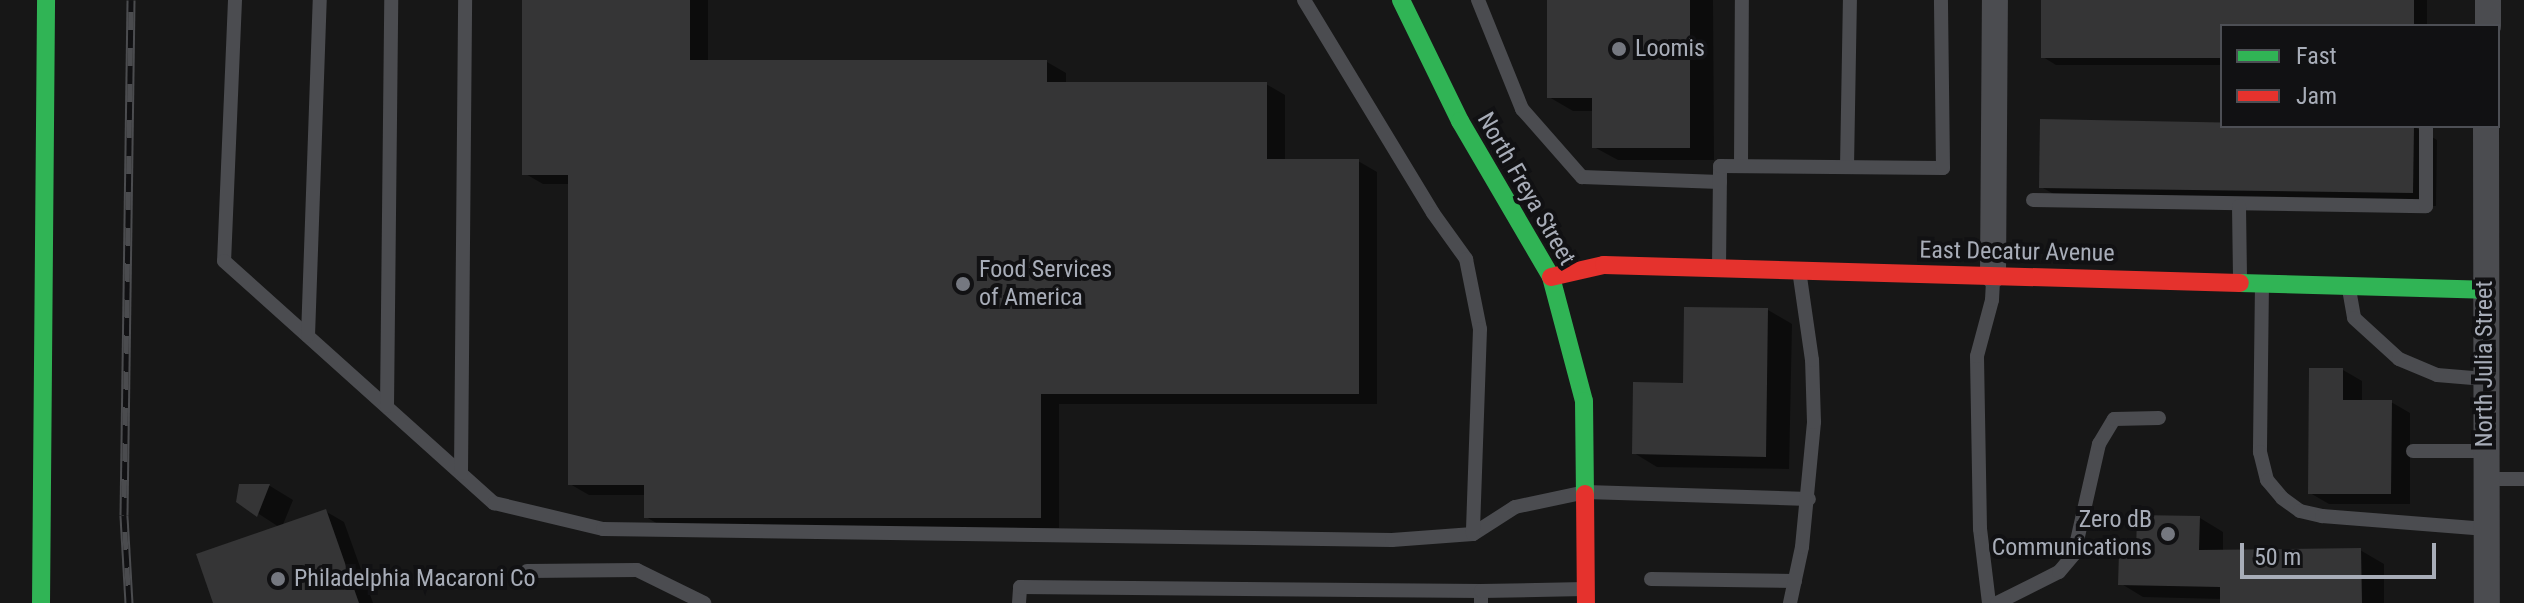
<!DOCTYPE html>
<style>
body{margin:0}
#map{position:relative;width:2524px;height:603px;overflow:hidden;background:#171717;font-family:"Roboto Condensed",sans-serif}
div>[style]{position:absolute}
.shadow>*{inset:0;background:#0007}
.building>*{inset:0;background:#353536}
.lane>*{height:14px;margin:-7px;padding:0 7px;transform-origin:7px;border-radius:7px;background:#4b4c50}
.street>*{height:26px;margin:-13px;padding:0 13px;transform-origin:13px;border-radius:13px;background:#4b4c50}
.fast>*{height:18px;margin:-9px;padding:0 9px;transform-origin:9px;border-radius:9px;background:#30b455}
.jam>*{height:18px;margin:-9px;padding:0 9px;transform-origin:9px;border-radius:9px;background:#e5322d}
.rail>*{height:9px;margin-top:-4.5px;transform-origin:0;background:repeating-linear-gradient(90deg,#111113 0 18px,#4b4c4f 0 36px);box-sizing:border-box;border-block:2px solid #4b4c4f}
.dots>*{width:22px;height:22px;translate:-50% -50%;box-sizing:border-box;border:4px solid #111113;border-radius:50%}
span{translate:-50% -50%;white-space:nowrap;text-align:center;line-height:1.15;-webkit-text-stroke:8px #111113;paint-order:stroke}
.poi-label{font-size:24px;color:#a8adb8}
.left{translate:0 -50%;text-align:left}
.right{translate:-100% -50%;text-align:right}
.street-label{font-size:24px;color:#a8adb8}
.legend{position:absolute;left:2220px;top:24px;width:280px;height:104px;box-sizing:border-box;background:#111113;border:2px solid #4d4f55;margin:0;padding:10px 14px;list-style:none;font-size:24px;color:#a8adb8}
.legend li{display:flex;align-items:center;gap:16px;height:40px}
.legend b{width:40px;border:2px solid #4d4f55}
.scale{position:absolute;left:2240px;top:543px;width:196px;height:36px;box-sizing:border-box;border:4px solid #a8adb8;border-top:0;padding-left:10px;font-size:24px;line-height:28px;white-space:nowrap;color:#a8adb8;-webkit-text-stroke:6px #111113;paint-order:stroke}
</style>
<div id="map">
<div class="shadow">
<div style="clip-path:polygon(524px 0,708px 0,708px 62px,1047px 62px,1066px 73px,1066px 84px,1266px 84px,1285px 95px,1285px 161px,1358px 161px,1377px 172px,1377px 404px,1059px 404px,1059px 528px,665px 528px,646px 517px,646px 495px,589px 495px,570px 484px,570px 184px,543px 184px,524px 173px)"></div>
<div style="clip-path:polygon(1549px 0,1713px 0,1714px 160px,1618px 160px,1594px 147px,1594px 111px,1573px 111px,1549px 97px)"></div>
<div style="clip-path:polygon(2043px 0,2427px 0,2427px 26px,2222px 26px,2222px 65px,2056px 65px,2043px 57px)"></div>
<div style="clip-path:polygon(2413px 126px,2437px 140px,2436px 206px,2065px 200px,2041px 187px)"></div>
<div style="clip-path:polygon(1768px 310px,1792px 324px,1789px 469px,1657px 467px,1634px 453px)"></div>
<div style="clip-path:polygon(2343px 370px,2362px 381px,2362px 402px,2391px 402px,2410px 413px,2410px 504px,2329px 504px,2310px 493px)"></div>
<div style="clip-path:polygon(241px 486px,270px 486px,293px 500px,282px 527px,325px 511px,344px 522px,373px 603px,216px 603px,279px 527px,239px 501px)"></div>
<div style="clip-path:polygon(2200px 518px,2223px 532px,2223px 552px,2360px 550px,2384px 564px,2384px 603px,2222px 603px,2222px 599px,2143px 597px,2120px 583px,2138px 554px)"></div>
</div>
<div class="building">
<div style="clip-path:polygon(522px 0,690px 0,690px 60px,1047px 60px,1047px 82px,1267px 82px,1267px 159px,1359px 159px,1359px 394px,1041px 394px,1041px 518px,644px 518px,644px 485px,568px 485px,568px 175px,522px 175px)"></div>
<div style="clip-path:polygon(1547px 0,1690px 0,1690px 148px,1592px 148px,1592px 98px,1547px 98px)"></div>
<div style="clip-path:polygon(2041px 0,2414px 0,2414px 26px,2222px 26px,2222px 58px,2041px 58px)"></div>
<div style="clip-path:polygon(2040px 119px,2414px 126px,2413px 193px,2039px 188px)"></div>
<div style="clip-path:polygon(1684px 307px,1768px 308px,1766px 457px,1632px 454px,1633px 382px,1683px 383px)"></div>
<div style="clip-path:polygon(2309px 368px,2343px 368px,2343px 400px,2392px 400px,2391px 494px,2308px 494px)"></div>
<div style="clip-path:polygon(239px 484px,270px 484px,257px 517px,236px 502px)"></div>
<div style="clip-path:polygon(326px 509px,359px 603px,213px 603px,196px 554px)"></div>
<div style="clip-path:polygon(2137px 515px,2200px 516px,2199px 550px,2361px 548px,2362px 603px,2220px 603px,2220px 587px,2118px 585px,2119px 552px,2136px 552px)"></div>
</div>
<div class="lane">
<div style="left:235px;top:0;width:261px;rotate:92.4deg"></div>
<div style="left:224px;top:261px;width:363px;rotate:41.9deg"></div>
<div style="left:494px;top:503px;width:112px;rotate:13.4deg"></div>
<div style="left:603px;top:529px;width:789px;rotate:0.8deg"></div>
<div style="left:1392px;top:540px;width:81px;rotate:-4.2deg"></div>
<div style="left:1473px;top:534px;width:50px;rotate:-32.7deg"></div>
<div style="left:1515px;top:507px;width:73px;rotate:-11.9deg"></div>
<div style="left:1586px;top:492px;width:223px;rotate:1.8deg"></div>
<div style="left:1304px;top:0;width:249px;rotate:58.8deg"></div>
<div style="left:1433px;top:213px;width:57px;rotate:54.3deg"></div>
<div style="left:1466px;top:259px;width:71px;rotate:78.7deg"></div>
<div style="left:1480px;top:329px;width:205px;rotate:92deg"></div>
<div style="left:1478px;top:0;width:118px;rotate:68deg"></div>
<div style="left:1522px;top:109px;width:91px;rotate:48.6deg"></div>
<div style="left:1582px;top:177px;width:138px;rotate:2.1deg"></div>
<div style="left:1741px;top:166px;width:166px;rotate:-89.7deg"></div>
<div style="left:1847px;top:167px;width:167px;rotate:-89deg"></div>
<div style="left:2033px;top:200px;width:393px;rotate:0.9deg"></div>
<div style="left:2426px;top:206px;width:80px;rotate:-90deg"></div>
<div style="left:2239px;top:206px;width:76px;rotate:89.2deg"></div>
<div style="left:1719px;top:268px;width:102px;rotate:-89.4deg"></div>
<div style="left:1720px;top:166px;width:223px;rotate:0.5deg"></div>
<div style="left:1943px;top:168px;width:168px;rotate:-90.7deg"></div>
<div style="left:2262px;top:283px;width:169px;rotate:90.7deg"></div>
<div style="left:2260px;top:452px;width:29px;rotate:76deg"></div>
<div style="left:2267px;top:480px;width:23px;rotate:50deg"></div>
<div style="left:2282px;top:498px;width:22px;rotate:36deg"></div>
<div style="left:2300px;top:511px;width:23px;rotate:13deg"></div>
<div style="left:2322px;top:516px;width:165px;rotate:4.5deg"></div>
<div style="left:2349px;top:289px;width:29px;rotate:80deg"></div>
<div style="left:2354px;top:318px;width:61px;rotate:42.3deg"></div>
<div style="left:2399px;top:359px;width:41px;rotate:22.8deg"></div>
<div style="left:2437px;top:375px;width:48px;rotate:4.8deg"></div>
<div style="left:308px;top:336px;width:336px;rotate:-88deg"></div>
<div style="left:387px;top:406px;width:406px;rotate:-89.4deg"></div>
<div style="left:2413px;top:451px;width:72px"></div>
<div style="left:461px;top:473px;width:473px;rotate:-89.5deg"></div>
<div style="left:2485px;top:479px;width:39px"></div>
<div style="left:527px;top:571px;width:110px;rotate:-0.5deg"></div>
<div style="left:637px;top:570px;width:75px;rotate:26.2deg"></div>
<div style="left:1651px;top:579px;width:144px;rotate:0.8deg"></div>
<div style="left:1019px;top:603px;width:16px;rotate:-86deg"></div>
<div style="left:1020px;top:587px;width:461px;rotate:0.5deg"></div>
<div style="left:1481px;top:603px;width:12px;rotate:-90deg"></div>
<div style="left:1481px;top:591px;width:104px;rotate:-1.1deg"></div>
<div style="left:1790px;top:603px;width:57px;rotate:-77.9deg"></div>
<div style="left:1802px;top:547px;width:126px;rotate:-84.5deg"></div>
<div style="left:1814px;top:422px;width:62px;rotate:-91.8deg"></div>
<div style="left:1812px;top:360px;width:91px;rotate:-98.2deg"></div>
<div style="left:1989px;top:603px;width:75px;rotate:-96.9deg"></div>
<div style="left:1980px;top:529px;width:173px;rotate:-91deg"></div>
<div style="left:1977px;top:356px;width:58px;rotate:-75deg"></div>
<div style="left:1992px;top:300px;width:21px;rotate:-87deg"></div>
<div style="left:1997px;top:603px;width:69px;rotate:-26.6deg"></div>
<div style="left:2059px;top:572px;width:23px;rotate:-50deg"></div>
<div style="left:2074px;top:554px;width:113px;rotate:-77.2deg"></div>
<div style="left:2099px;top:444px;width:29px;rotate:-59deg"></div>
<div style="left:2114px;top:419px;width:45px;rotate:-1.3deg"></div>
</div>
<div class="street">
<div style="left:2488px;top:26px;width:26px;rotate:-90deg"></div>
<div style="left:2486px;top:126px;width:477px;rotate:89.9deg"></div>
<div style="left:1993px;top:275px;width:275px;rotate:-89.6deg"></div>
</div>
<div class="fast">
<div style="left:1401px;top:0;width:135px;rotate:64deg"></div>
<div style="left:1460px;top:121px;width:181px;rotate:59.7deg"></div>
<div style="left:1551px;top:277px;width:128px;rotate:75.1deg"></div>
<div style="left:1584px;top:401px;width:93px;rotate:89.4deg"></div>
<div style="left:2240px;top:283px;width:244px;rotate:1.6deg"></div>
<div style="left:41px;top:603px;width:603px;rotate:-89.52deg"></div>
</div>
<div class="jam">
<div style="left:1551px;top:277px;width:54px;rotate:-12.8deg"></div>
<div style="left:1604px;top:265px;width:636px;rotate:1.62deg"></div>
<div style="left:1585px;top:494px;width:109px;rotate:89.5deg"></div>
</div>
<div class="rail">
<div style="left:129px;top:603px;width:88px;rotate:-93.3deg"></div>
<div style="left:124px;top:515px;width:515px;rotate:-89.22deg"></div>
</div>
<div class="dots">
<div style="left:1619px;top:49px;background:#757880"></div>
<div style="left:963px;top:284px;background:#757880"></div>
<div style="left:2168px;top:534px;background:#757880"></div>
<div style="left:278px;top:579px;background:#757880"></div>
</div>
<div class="poi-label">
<span class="left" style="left:1635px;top:49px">Loomis</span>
<span class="left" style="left:979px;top:284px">Food Services<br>of America</span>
<span class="right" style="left:2152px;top:534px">Zero dB<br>Communications</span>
<span class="left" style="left:294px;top:579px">Philadelphia Macaroni Co</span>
</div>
<div class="street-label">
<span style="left:1526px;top:189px;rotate:60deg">North Freya Street</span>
<span style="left:2017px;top:252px;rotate:1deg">East Decatur Avenue</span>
<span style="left:2485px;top:364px;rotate:-90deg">North Julia Street</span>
</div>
<ul class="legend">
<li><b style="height:10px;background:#30b455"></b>Fast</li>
<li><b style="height:10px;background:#e5322d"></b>Jam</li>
</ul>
<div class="scale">50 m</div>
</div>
